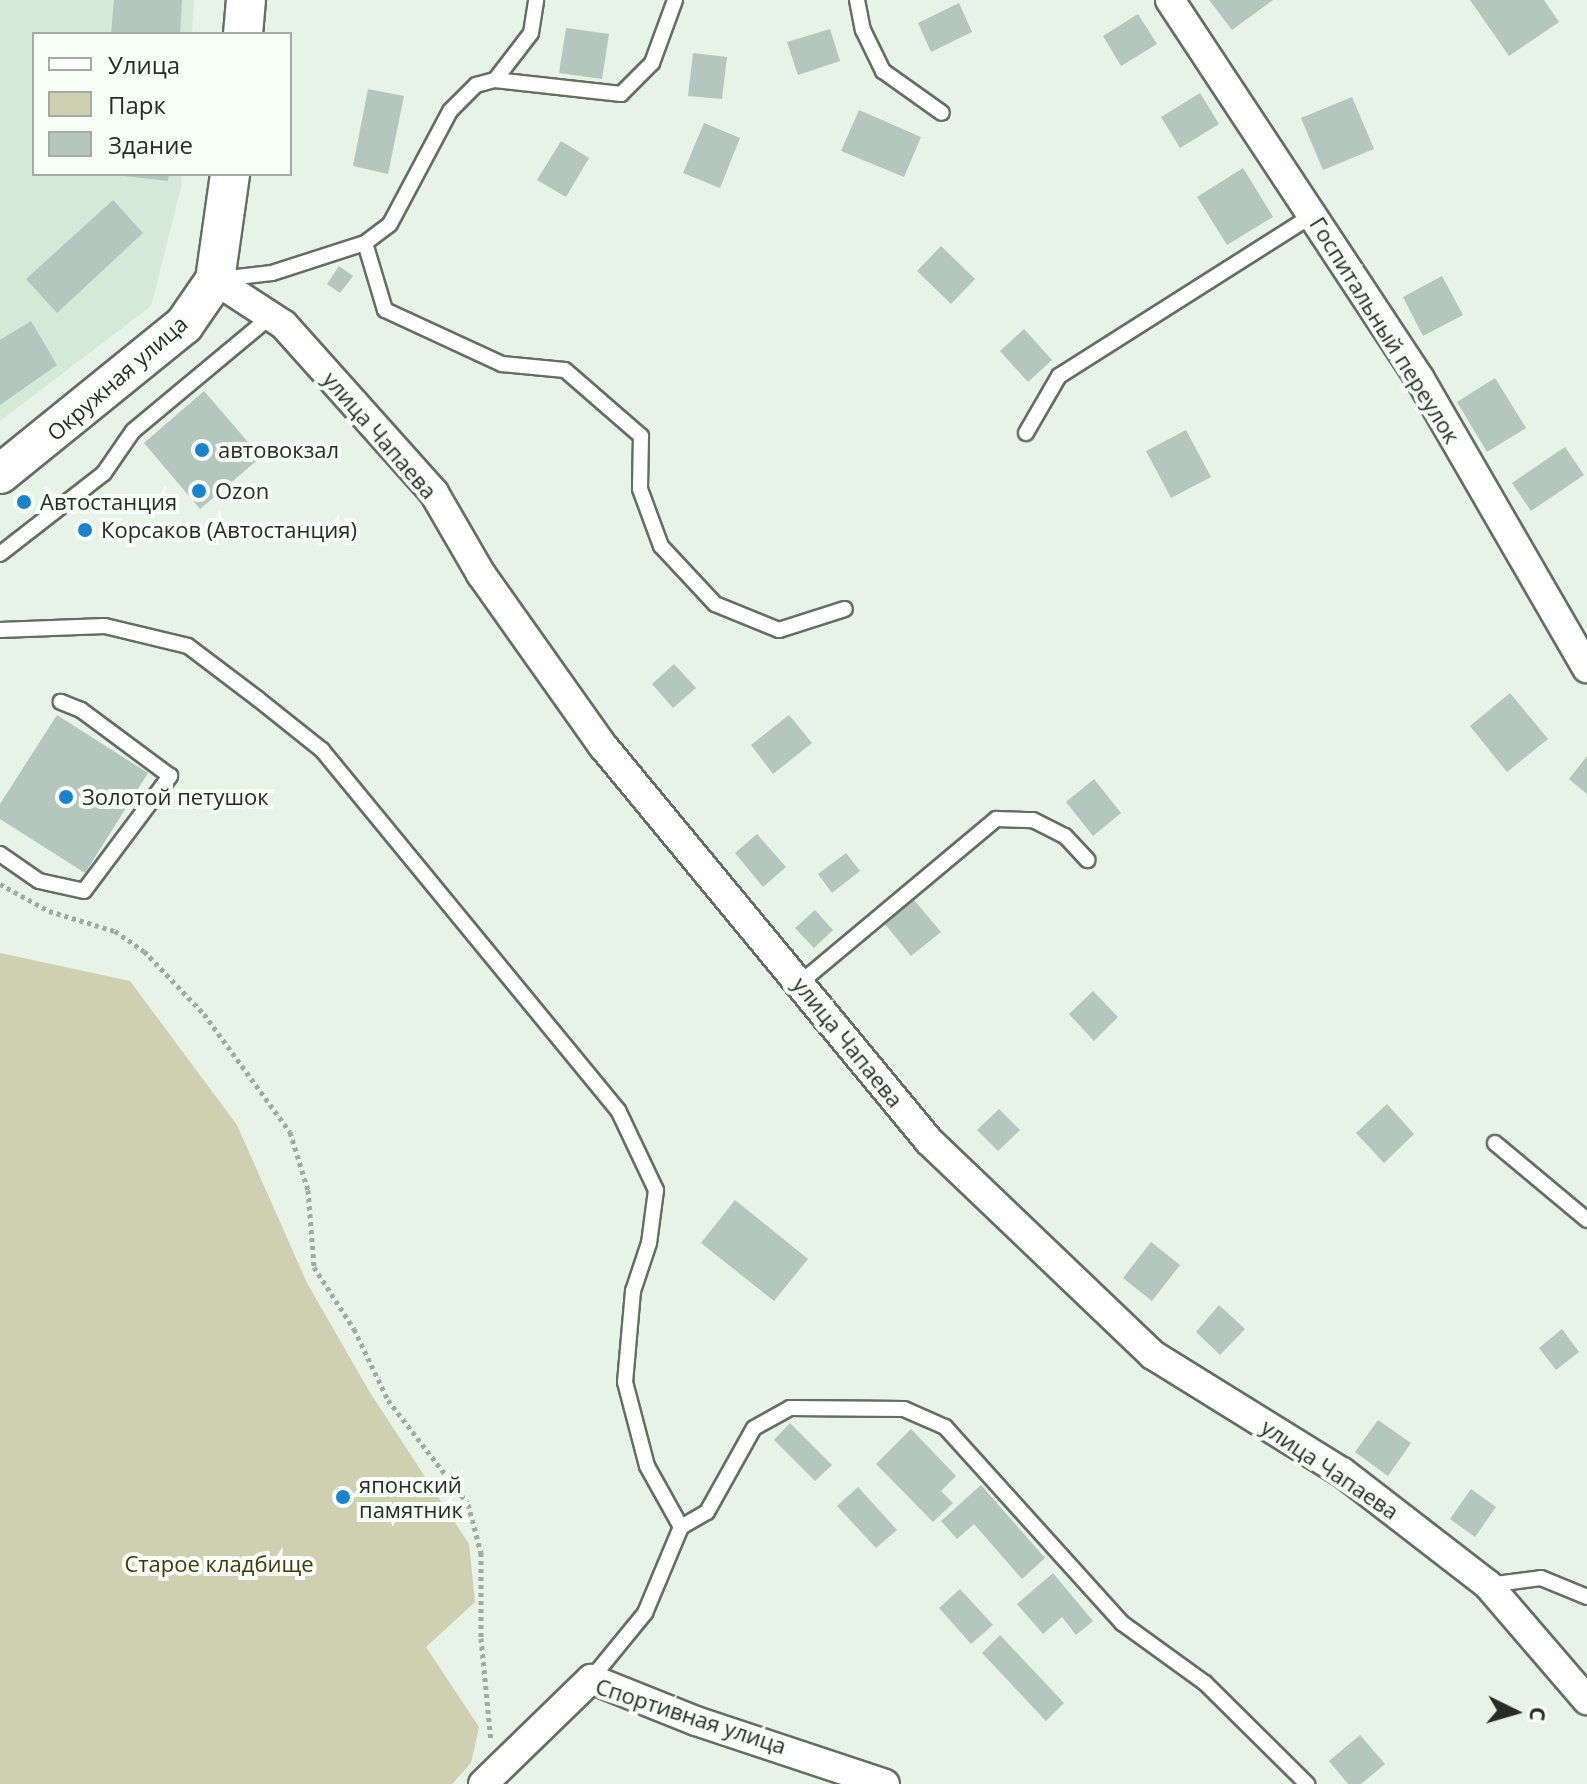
<!DOCTYPE html>
<meta charset="utf-8">
<style>
body{margin:0}
#map{position:relative;width:1587px;height:1784px;overflow:hidden;background:#e6f3e6;font-family:"Open Sans",sans-serif}
div>[style]{position:absolute}
.built>*{inset:0;background:#d6e9d7}
.green>*{inset:0;background:#cfcfb2}
.building>*{inset:0;background:#b4c6be}
.path>*{height:5px;margin-top:-2.5px;transform-origin:0;background:repeating-linear-gradient(90deg,#a0aba0 0 4px,transparent 0 8px)}
.roads{filter:drop-shadow(2px 0 #646f64) drop-shadow(-2px 0 #646f64) drop-shadow(0 2px #646f64) drop-shadow(0 -2px #646f64)}
.service>*{height:14px;margin:-7px;padding:0 7px;transform-origin:7px;border-radius:7px;background:#fff}
.minor>*{height:28px;margin:-14px;padding:0 14px;transform-origin:14px;border-radius:14px;background:#fff}
.secondary>*{height:38px;margin:-19px;padding:0 19px;transform-origin:19px;border-radius:19px;background:#fff}
.dots>*{width:22px;height:22px;translate:-50% -50%;box-sizing:border-box;border:4px solid #f7fff7;border-radius:50%}
span{translate:-50% -50%;white-space:nowrap;text-align:center;line-height:1.15;-webkit-text-stroke:8px #f7fff7;paint-order:stroke}
.street-label{font-size:22px;color:#272c27}
.poi-label{font-size:22px;color:#272c27}
.left{translate:0 -50%;text-align:left}
.park-label{font-size:22px;color:#3c3a0c}
.legend{position:absolute;left:32px;top:32px;width:260px;height:144px;box-sizing:border-box;background:#f7fff7;border:2px solid #a4aba4;margin:0;padding:10px 14px;list-style:none;font-size:24px;color:#272c27}
.legend li{display:flex;align-items:center;gap:16px;height:40px}
.legend b{width:40px;border:2px solid #a4aba4}
.north{position:absolute;left:1475px;top:1672px;width:80px;height:80px;-webkit-text-stroke:6px #f7fff7;paint-order:stroke;rotate:95deg;font-size:22px;font-weight:700;line-height:32px;text-align:center;color:#272c27}
.north::after{content:'';display:block;margin:auto;width:28px;height:36px;background:#272c27;clip-path:polygon(50% 0,100% 100%,50% 72%,0 100%)}
</style>
<div id="map">
<div class="built">
<div style="clip-path:polygon(0 0,194px 0,192px 34px,34px 34px,34px 174px,182px 174px,181px 187px,151px 306px,0 421px)"></div>
</div>
<div class="green">
<div style="clip-path:polygon(0 953px,130px 981px,237px 1125px,307px 1283px,369px 1391px,469px 1544px,475px 1602px,426px 1647px,479px 1727px,471px 1763px,452px 1784px,0 1784px)"></div>
</div>
<div class="building">
<div style="clip-path:polygon(114px 0,182px 0,180px 34px,111px 34px)"></div>
<div style="clip-path:polygon(1209px 0,1273px 0,1232px 30px)"></div>
<div style="clip-path:polygon(1470px 0,1544px 0,1559px 22px,1509px 56px)"></div>
<div style="clip-path:polygon(959px 3px,972px 32px,931px 52px,918px 23px)"></div>
<div style="clip-path:polygon(1138px 14px,1157px 44px,1121px 66px,1103px 36px)"></div>
<div style="clip-path:polygon(566px 28px,609px 34px,602px 79px,559px 73px)"></div>
<div style="clip-path:polygon(830px 29px,840px 61px,798px 75px,787px 42px)"></div>
<div style="clip-path:polygon(693px 53px,727px 57px,722px 99px,688px 96px)"></div>
<div style="clip-path:polygon(368px 89px,404px 96px,388px 174px,353px 166px)"></div>
<div style="clip-path:polygon(1200px 93px,1219px 124px,1180px 148px,1161px 117px)"></div>
<div style="clip-path:polygon(1352px 97px,1374px 149px,1323px 170px,1301px 118px)"></div>
<div style="clip-path:polygon(859px 110px,921px 137px,904px 177px,841px 151px)"></div>
<div style="clip-path:polygon(704px 123px,740px 138px,720px 188px,683px 173px)"></div>
<div style="clip-path:polygon(561px 141px,589px 158px,566px 197px,537px 180px)"></div>
<div style="clip-path:polygon(1243px 168px,1273px 217px,1227px 245px,1197px 197px)"></div>
<div style="clip-path:polygon(107px 174px,169px 174px,168px 181px)"></div>
<div style="clip-path:polygon(113px 200px,143px 233px,57px 313px,26px 279px)"></div>
<div style="clip-path:polygon(941px 246px,975px 279px,951px 304px,917px 271px)"></div>
<div style="clip-path:polygon(339px 266px,353px 276px,340px 293px,327px 284px)"></div>
<div style="clip-path:polygon(1442px 276px,1463px 315px,1423px 336px,1403px 297px)"></div>
<div style="clip-path:polygon(31px 321px,57px 365px,0 405px,0 340px)"></div>
<div style="clip-path:polygon(1024px 329px,1052px 360px,1028px 382px,1000px 351px)"></div>
<div style="clip-path:polygon(1495px 378px,1526px 428px,1487px 452px,1457px 402px)"></div>
<div style="clip-path:polygon(204px 391px,261px 457px,200px 509px,144px 443px)"></div>
<div style="clip-path:polygon(1186px 430px,1211px 477px,1171px 498px,1146px 451px)"></div>
<div style="clip-path:polygon(1565px 447px,1584px 475px,1531px 511px,1512px 483px)"></div>
<div style="clip-path:polygon(674px 664px,696px 688px,673px 708px,652px 684px)"></div>
<div style="clip-path:polygon(1510px 693px,1548px 739px,1507px 772px,1470px 726px)"></div>
<div style="clip-path:polygon(57px 715px,148px 773px,85px 873px,0 819px,0 804px)"></div>
<div style="clip-path:polygon(789px 715px,812px 743px,773px 774px,751px 745px)"></div>
<div style="clip-path:polygon(1587px 756px,1587px 794px,1569px 779px)"></div>
<div style="clip-path:polygon(1094px 779px,1121px 813px,1093px 836px,1066px 802px)"></div>
<div style="clip-path:polygon(757px 834px,786px 867px,763px 887px,735px 853px)"></div>
<div style="clip-path:polygon(846px 853px,860px 871px,832px 893px,818px 874px)"></div>
<div style="clip-path:polygon(914px 900px,941px 932px,911px 956px,885px 924px)"></div>
<div style="clip-path:polygon(815px 910px,833px 930px,814px 948px,795px 928px)"></div>
<div style="clip-path:polygon(1093px 991px,1118px 1017px,1094px 1041px,1069px 1014px)"></div>
<div style="clip-path:polygon(1387px 1104px,1414px 1134px,1384px 1163px,1356px 1133px)"></div>
<div style="clip-path:polygon(999px 1109px,1020px 1130px,998px 1151px,977px 1130px)"></div>
<div style="clip-path:polygon(735px 1200px,808px 1259px,774px 1301px,701px 1243px)"></div>
<div style="clip-path:polygon(1151px 1242px,1180px 1265px,1152px 1301px,1123px 1278px)"></div>
<div style="clip-path:polygon(1219px 1305px,1245px 1329px,1220px 1355px,1196px 1332px)"></div>
<div style="clip-path:polygon(1562px 1329px,1579px 1352px,1556px 1370px,1539px 1348px)"></div>
<div style="clip-path:polygon(1378px 1420px,1411px 1443px,1388px 1476px,1355px 1452px)"></div>
<div style="clip-path:polygon(790px 1423px,832px 1465px,815px 1481px,774px 1440px)"></div>
<div style="clip-path:polygon(911px 1429px,956px 1476px,941px 1491px,953px 1503px,933px 1522px,876px 1464px)"></div>
<div style="clip-path:polygon(981px 1485px,1045px 1558px,1022px 1579px,974px 1524px,957px 1539px,941px 1521px)"></div>
<div style="clip-path:polygon(858px 1487px,897px 1530px,876px 1548px,837px 1506px)"></div>
<div style="clip-path:polygon(1471px 1489px,1496px 1507px,1475px 1537px,1450px 1519px)"></div>
<div style="clip-path:polygon(1053px 1573px,1093px 1621px,1076px 1635px,1062px 1617px,1043px 1634px,1017px 1604px)"></div>
<div style="clip-path:polygon(960px 1589px,993px 1625px,971px 1644px,939px 1608px)"></div>
<div style="clip-path:polygon(1000px 1635px,1064px 1703px,1046px 1721px,982px 1653px)"></div>
<div style="clip-path:polygon(1360px 1735px,1385px 1764px,1361px 1784px,1348px 1784px,1329px 1761px)"></div>
</div>
<div class="path">
<div style="left:0;top:884px;width:56px;rotate:28.9deg"></div>
<div style="left:49px;top:911px;width:69px;rotate:16.9deg"></div>
<div style="left:115px;top:931px;width:35px;rotate:35deg"></div>
<div style="left:144px;top:951px;width:87px;rotate:46.4deg"></div>
<div style="left:204px;top:1014px;width:146px;rotate:53.9deg"></div>
<div style="left:290px;top:1132px;width:61px;rotate:72.8deg"></div>
<div style="left:308px;top:1190px;width:77px;rotate:85.5deg"></div>
<div style="left:314px;top:1267px;width:74px;rotate:57.2deg"></div>
<div style="left:354px;top:1329px;width:79px;rotate:64.4deg"></div>
<div style="left:388px;top:1400px;width:131px;rotate:52.4deg"></div>
<div style="left:468px;top:1504px;width:51px;rotate:75.1deg"></div>
<div style="left:481px;top:1553px;width:85px;rotate:90deg"></div>
<div style="left:481px;top:1638px;width:104px;rotate:84.5deg"></div>
</div>
<div class="roads">
<div class="service">
<div style="left:857px;top:0;width:31px;rotate:79deg"></div>
<div style="left:863px;top:30px;width:46px;rotate:64deg"></div>
<div style="left:883px;top:71px;width:72px;rotate:35.4deg"></div>
<div style="left:495px;top:80px;width:59px;rotate:-52.5deg"></div>
<div style="left:531px;top:33px;width:33px;rotate:-81deg"></div>
<div style="left:365px;top:243px;width:70px;rotate:73.4deg"></div>
<div style="left:385px;top:310px;width:129px;rotate:24.8deg"></div>
<div style="left:502px;top:364px;width:63px;rotate:5.4deg"></div>
<div style="left:565px;top:370px;width:101px;rotate:41deg"></div>
<div style="left:641px;top:436px;width:53px;rotate:91.1deg"></div>
<div style="left:640px;top:489px;width:61px;rotate:69.8deg"></div>
<div style="left:661px;top:546px;width:79px;rotate:47deg"></div>
<div style="left:715px;top:604px;width:69px;rotate:22.1deg"></div>
<div style="left:779px;top:630px;width:69px;rotate:-17.7deg"></div>
<div style="left:220px;top:279px;width:52px;rotate:-6.6deg"></div>
<div style="left:272px;top:273px;width:98px;rotate:-17.9deg"></div>
<div style="left:365px;top:243px;width:31px;rotate:-37deg"></div>
<div style="left:390px;top:224px;width:128px;rotate:-62deg"></div>
<div style="left:450px;top:111px;width:37px;rotate:-45deg"></div>
<div style="left:476px;top:85px;width:20px;rotate:-15deg"></div>
<div style="left:495px;top:80px;width:127px;rotate:6.3deg"></div>
<div style="left:621px;top:94px;width:44px;rotate:-45deg"></div>
<div style="left:652px;top:63px;width:67px;rotate:-69.9deg"></div>
<div style="left:1026px;top:433px;width:66px;rotate:-59.9deg"></div>
<div style="left:1059px;top:376px;width:301px;rotate:-32.4deg"></div>
<div style="left:0;top:554px;width:132px;rotate:-37.9deg"></div>
<div style="left:104px;top:473px;width:51px;rotate:-55.4deg"></div>
<div style="left:133px;top:431px;width:180px;rotate:-39.8deg"></div>
<div style="left:0;top:630px;width:105px;rotate:-2.2deg"></div>
<div style="left:105px;top:626px;width:85px;rotate:13.5deg"></div>
<div style="left:188px;top:646px;width:88px;rotate:37.1deg"></div>
<div style="left:258px;top:699px;width:82px;rotate:38.6deg"></div>
<div style="left:322px;top:750px;width:466px;rotate:50.6deg"></div>
<div style="left:618px;top:1110px;width:89px;rotate:64.6deg"></div>
<div style="left:656px;top:1190px;width:53px;rotate:97.5deg"></div>
<div style="left:649px;top:1243px;width:51px;rotate:108.4deg"></div>
<div style="left:633px;top:1291px;width:91px;rotate:95deg"></div>
<div style="left:625px;top:1382px;width:87px;rotate:75.3deg"></div>
<div style="left:647px;top:1466px;width:70px;rotate:60.9deg"></div>
<div style="left:681px;top:1527px;width:93px;rotate:112.7deg"></div>
<div style="left:645px;top:1613px;width:85px;rotate:129.3deg"></div>
<div style="left:0;top:854px;width:47px;rotate:34.7deg"></div>
<div style="left:39px;top:881px;width:46px;rotate:12.5deg"></div>
<div style="left:84px;top:891px;width:144px;rotate:-53.2deg"></div>
<div style="left:170px;top:776px;width:111px;rotate:-143.4deg"></div>
<div style="left:81px;top:710px;width:22px;rotate:-158deg"></div>
<div style="left:800px;top:983px;width:256px;rotate:-39.9deg"></div>
<div style="left:996px;top:819px;width:37px;rotate:2deg"></div>
<div style="left:1033px;top:820px;width:36px;rotate:27deg"></div>
<div style="left:1065px;top:836px;width:33px;rotate:47deg"></div>
<div style="left:1495px;top:1143px;width:120px;rotate:39.9deg"></div>
<div style="left:681px;top:1527px;width:30px;rotate:-30deg"></div>
<div style="left:707px;top:1512px;width:96px;rotate:-60.8deg"></div>
<div style="left:754px;top:1428px;width:41px;rotate:-29.1deg"></div>
<div style="left:790px;top:1408px;width:114px;rotate:0.5deg"></div>
<div style="left:904px;top:1409px;width:45px;rotate:23.7deg"></div>
<div style="left:945px;top:1427px;width:264px;rotate:47.9deg"></div>
<div style="left:1122px;top:1623px;width:102px;rotate:35.9deg"></div>
<div style="left:1205px;top:1683px;width:144px;rotate:44.7deg"></div>
<div style="left:1488px;top:1585px;width:53px;rotate:-7.5deg"></div>
<div style="left:1541px;top:1578px;width:50px;rotate:22.4deg"></div>
</div>
<div class="minor">
<div style="left:1170px;top:0;width:454px;rotate:56.6deg"></div>
<div style="left:1420px;top:379px;width:334px;rotate:60deg"></div>
<div style="left:215px;top:280px;width:82px;rotate:33.1deg"></div>
<div style="left:284px;top:325px;width:225px;rotate:48.2deg"></div>
<div style="left:434px;top:493px;width:94px;rotate:59.9deg"></div>
<div style="left:481px;top:574px;width:211px;rotate:54.7deg"></div>
<div style="left:603px;top:746px;width:512px;rotate:50.47deg"></div>
<div style="left:929px;top:1141px;width:310px;rotate:43.7deg"></div>
<div style="left:1153px;top:1355px;width:222px;rotate:31.8deg"></div>
<div style="left:1342px;top:1472px;width:185px;rotate:37.7deg"></div>
<div style="left:1488px;top:1585px;width:152px;rotate:49.3deg"></div>
<div style="left:483px;top:1784px;width:151px;rotate:-44.2deg"></div>
<div style="left:591px;top:1679px;width:113px;rotate:21.8deg"></div>
<div style="left:696px;top:1721px;width:199px;rotate:18.4deg"></div>
</div>
<div class="secondary">
<div style="left:243px;top:34px;width:34px;rotate:-85deg"></div>
<div style="left:0;top:474px;width:237px;rotate:-39deg"></div>
<div style="left:184px;top:325px;width:55px;rotate:-55.4deg"></div>
<div style="left:215px;top:280px;width:107px;rotate:-81.9deg"></div>
</div>
</div>
<div class="dots">
<div style="left:202px;top:450px;background:#1b82cc"></div>
<div style="left:199px;top:491px;background:#1b82cc"></div>
<div style="left:24px;top:502px;background:#1b82cc"></div>
<div style="left:85px;top:530px;background:#1b82cc"></div>
<div style="left:66px;top:797px;background:#1b82cc"></div>
<div style="left:343px;top:1497px;background:#1b82cc"></div>
</div>
<div class="street-label">
<span style="left:1385px;top:330px;rotate:58deg">Госпитальный переулок</span>
<span style="left:117px;top:378px;rotate:-41deg">Окружная улица</span>
<span style="left:380px;top:435px;rotate:49deg">улица Чапаева</span>
<span style="left:848px;top:1042px;rotate:51deg">улица Чапаева</span>
<span style="left:1330px;top:1469px;rotate:34deg">улица Чапаева</span>
<span style="left:691px;top:1716px;rotate:18deg">Спортивная улица</span>
</div>
<div class="poi-label">
<span class="left" style="left:218px;top:450px">автовокзал</span>
<span class="left" style="left:215px;top:491px">Ozon</span>
<span class="left" style="left:40px;top:502px">Автостанция</span>
<span class="left" style="left:101px;top:530px">Корсаков (Автостанция)</span>
<span class="left" style="left:82px;top:797px">Золотой петушок</span>
<span class="left" style="left:359px;top:1497px">японский<br>памятник</span>
</div>
<div class="park-label">
<span style="left:219px;top:1564px">Старое кладбище</span>
</div>
<ul class="legend">
<li><b style="height:10px;background:#fff"></b>Улица</li>
<li><b style="height:22px;background:#cfcfb2"></b>Парк</li>
<li><b style="height:22px;background:#b4c6be"></b>Здание</li>
</ul>
<div class="north">С</div>
</div>
